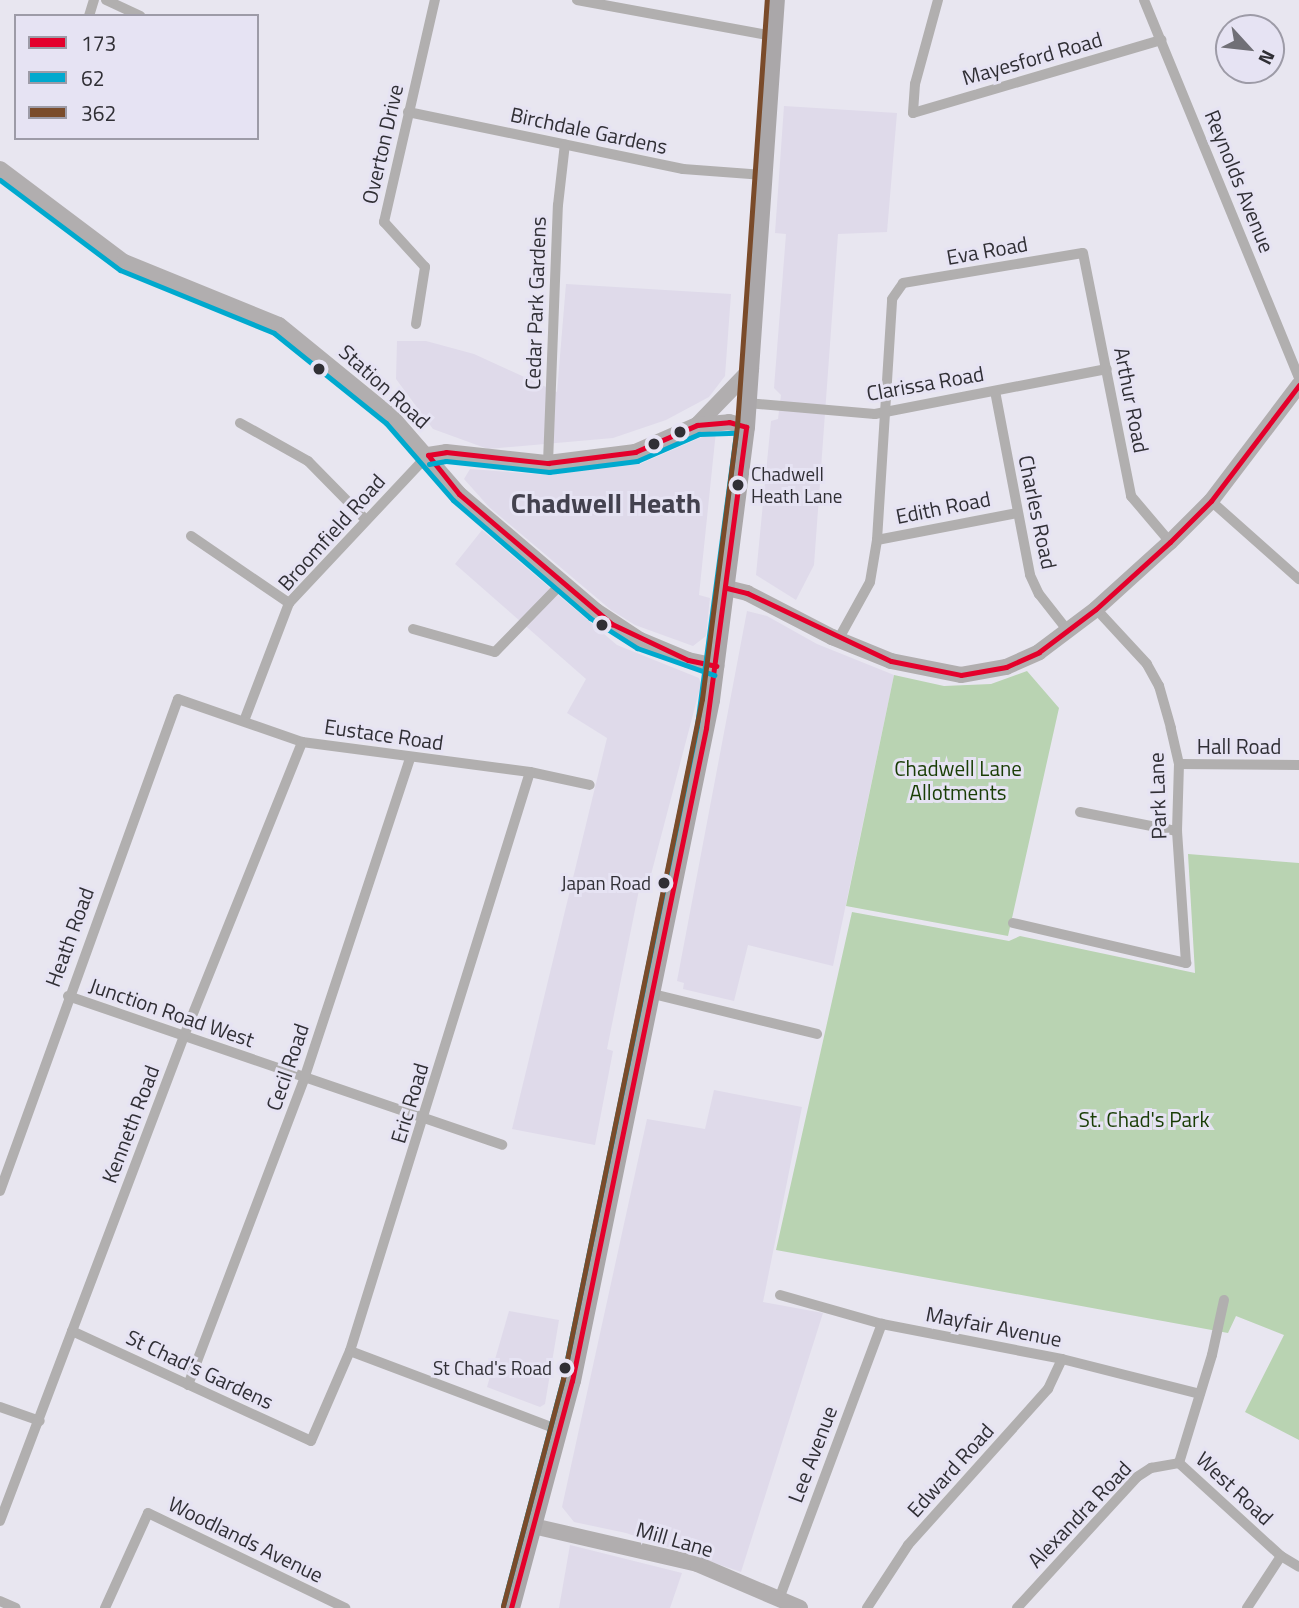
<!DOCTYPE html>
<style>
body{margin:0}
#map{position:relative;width:1299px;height:1608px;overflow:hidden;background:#e8e6f0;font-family:"Titillium Web",sans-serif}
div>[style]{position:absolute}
.commercial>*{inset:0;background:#dfdaea}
.green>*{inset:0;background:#b9d3b2}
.street>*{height:10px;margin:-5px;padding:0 5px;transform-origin:5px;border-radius:5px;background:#b1afaf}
.secondary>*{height:16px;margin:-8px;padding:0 8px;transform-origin:8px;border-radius:8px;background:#b1aeaf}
.primary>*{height:18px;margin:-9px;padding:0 9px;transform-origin:9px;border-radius:9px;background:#aaa7a9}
.bus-1>*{height:5px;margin:-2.5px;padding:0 2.5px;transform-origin:2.5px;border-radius:2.5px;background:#e4002b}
.bus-2>*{height:5px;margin:-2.5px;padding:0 2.5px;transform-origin:2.5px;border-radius:2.5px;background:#00a9ce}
.bus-3>*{height:5px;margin:-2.5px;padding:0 2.5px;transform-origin:2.5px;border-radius:2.5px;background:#7a4b2a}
.dots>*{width:19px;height:19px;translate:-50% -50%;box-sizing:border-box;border:4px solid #e6e3f3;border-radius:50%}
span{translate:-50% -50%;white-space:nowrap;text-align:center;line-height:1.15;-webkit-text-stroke:6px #e6e3f3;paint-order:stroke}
.bus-label{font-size:19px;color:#302f35}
.left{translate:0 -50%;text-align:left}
.right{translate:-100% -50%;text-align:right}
.street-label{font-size:21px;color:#302f35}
.park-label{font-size:21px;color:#193d05}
.district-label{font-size:28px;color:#43414e;font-weight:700}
.legend{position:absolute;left:14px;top:14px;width:245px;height:126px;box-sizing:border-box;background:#e6e3f3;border:2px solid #9d9ba7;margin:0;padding:9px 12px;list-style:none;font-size:21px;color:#302f35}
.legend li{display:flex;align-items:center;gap:14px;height:35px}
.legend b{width:35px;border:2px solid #9d9ba7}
.north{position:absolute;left:1215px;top:14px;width:70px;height:70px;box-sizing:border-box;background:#e6e3f3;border:2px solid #9d9ba7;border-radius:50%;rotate:117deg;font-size:19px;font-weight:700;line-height:28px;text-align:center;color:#302f35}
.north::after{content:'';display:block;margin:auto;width:24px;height:32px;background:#706f76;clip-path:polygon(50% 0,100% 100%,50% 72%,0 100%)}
</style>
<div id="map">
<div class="commercial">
<div style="clip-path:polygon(784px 106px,897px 113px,887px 232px,838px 234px,814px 565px,796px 600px,756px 575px,771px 421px,778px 419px,781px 395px,774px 388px,786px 234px,775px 233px)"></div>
<div style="clip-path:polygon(566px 284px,731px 294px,725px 376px,709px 397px,666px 420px,613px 438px,488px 449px,433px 429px,396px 379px,397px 341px,426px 341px,474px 354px,557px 392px)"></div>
<div style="clip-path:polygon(716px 431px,699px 595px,710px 598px,706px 636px,693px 646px,635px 625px,611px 610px,489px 507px,464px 479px,470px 469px,549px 475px,640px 464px)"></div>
<div style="clip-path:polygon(482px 530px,617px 645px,699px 678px,701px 684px,648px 886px,640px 885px,607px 1049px,613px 1051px,595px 1145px,512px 1129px,607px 738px,567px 713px,586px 679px,455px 564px)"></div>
<div style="clip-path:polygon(747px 611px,767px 616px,817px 644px,894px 675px,833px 966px,748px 945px,734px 1001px,683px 989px,684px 983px,677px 981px)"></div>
<div style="clip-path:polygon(714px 1090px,802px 1107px,763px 1302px,823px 1313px,741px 1572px,626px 1533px,574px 1522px,562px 1507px,647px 1119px,705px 1129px)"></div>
<div style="clip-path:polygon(509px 1311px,559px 1320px,545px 1404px,540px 1407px,487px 1387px)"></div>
<div style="clip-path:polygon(570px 1545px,682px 1573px,670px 1608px,559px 1608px)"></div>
</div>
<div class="green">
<div style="clip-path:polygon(1027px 671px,1059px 708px,1008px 936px,846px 906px,894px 675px,944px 686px,991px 684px)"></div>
<div style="clip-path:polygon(1188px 854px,1299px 863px,1299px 1440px,1245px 1412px,1284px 1335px,1236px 1316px,1228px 1333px,776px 1250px,852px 912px,1009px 941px,1020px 936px,1195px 973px)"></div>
</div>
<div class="street">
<div style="left:106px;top:0;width:38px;rotate:25deg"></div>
<div style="left:577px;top:0;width:199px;rotate:10.4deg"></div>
<div style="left:938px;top:0;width:87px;rotate:105.3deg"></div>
<div style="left:915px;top:84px;width:29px;rotate:94deg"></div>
<div style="left:913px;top:113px;width:259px;rotate:-16.4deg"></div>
<div style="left:1144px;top:0;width:409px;rotate:67.7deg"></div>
<div style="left:89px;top:16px;width:17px;rotate:-73deg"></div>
<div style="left:408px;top:112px;width:281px;rotate:11.7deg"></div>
<div style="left:683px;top:169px;width:81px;rotate:4.2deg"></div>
<div style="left:416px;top:324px;width:58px;rotate:-81deg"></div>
<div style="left:425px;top:267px;width:61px;rotate:-132.3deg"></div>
<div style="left:384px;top:222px;width:228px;rotate:-77.1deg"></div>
<div style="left:995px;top:391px;width:187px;rotate:79.2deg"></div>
<div style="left:1030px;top:575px;width:21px;rotate:65deg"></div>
<div style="left:1039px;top:594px;width:47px;rotate:51.9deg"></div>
<div style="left:748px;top:403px;width:127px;rotate:5deg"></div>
<div style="left:875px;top:414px;width:236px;rotate:-11deg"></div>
<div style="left:240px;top:423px;width:78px;rotate:29.2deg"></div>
<div style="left:308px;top:461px;width:83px;rotate:45.5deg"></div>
<div style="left:548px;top:463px;width:258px;rotate:-87.8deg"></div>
<div style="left:558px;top:205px;width:61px;rotate:-83.5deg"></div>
<div style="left:1211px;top:501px;width:118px;rotate:41.6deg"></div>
<div style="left:191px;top:536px;width:119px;rotate:34.4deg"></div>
<div style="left:877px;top:540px;width:143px;rotate:-10.9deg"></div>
<div style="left:413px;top:629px;width:85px;rotate:15.7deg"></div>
<div style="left:495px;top:652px;width:98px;rotate:-45.8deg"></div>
<div style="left:838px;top:640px;width:66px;rotate:-61.1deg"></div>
<div style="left:870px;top:582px;width:43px;rotate:-80.5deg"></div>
<div style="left:877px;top:540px;width:241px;rotate:-86.4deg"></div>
<div style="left:892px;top:299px;width:19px;rotate:-55deg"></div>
<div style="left:903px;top:283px;width:182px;rotate:-9.5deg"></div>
<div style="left:1083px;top:253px;width:248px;rotate:78.8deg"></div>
<div style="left:1131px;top:496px;width:60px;rotate:49.7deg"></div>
<div style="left:244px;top:721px;width:126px;rotate:-69.1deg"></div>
<div style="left:289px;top:603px;width:203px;rotate:-46.8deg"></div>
<div style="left:1179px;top:764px;width:120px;rotate:0.5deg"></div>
<div style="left:1080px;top:812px;width:99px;rotate:11.1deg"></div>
<div style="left:1013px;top:923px;width:178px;rotate:13deg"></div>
<div style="left:1186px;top:963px;width:132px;rotate:-93.9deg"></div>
<div style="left:1177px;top:831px;width:67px;rotate:-88.3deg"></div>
<div style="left:1179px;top:764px;width:37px;rotate:-103deg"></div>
<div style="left:1171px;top:728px;width:44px;rotate:-105.9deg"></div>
<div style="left:1159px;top:686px;width:25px;rotate:-119deg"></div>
<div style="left:1147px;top:664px;width:75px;rotate:-132.8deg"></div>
<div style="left:649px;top:993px;width:173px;rotate:13.7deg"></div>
<div style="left:68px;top:996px;width:459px;rotate:18.9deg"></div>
<div style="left:0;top:1191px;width:523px;rotate:-70.11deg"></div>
<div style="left:178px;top:699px;width:131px;rotate:19.1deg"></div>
<div style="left:302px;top:742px;width:230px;rotate:7.5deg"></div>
<div style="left:530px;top:772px;width:61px;rotate:12.2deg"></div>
<div style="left:780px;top:1295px;width:106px;rotate:15.9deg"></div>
<div style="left:882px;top:1324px;width:183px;rotate:11deg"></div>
<div style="left:1062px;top:1359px;width:142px;rotate:14.2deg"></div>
<div style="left:1224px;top:1300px;width:56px;rotate:102.3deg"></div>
<div style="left:1212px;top:1355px;width:113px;rotate:107deg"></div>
<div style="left:1179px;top:1463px;width:138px;rotate:42.4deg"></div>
<div style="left:1281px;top:1556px;width:21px;rotate:31deg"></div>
<div style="left:72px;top:1331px;width:263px;rotate:24.7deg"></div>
<div style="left:311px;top:1441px;width:98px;rotate:-66.6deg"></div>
<div style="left:350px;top:1351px;width:606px;rotate:-72.73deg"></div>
<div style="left:350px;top:1351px;width:223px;rotate:20.7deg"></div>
<div style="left:188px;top:1385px;width:327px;rotate:-69.2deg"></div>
<div style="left:304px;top:1079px;width:338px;rotate:-71.7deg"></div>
<div style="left:0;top:1407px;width:42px;rotate:19.3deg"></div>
<div style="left:0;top:1521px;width:519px;rotate:-69.22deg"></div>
<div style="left:184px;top:1036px;width:317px;rotate:-68.1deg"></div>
<div style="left:779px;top:1599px;width:294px;rotate:-69.5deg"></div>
<div style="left:0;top:1601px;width:17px;rotate:24deg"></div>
<div style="left:105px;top:1608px;width:104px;rotate:-65.6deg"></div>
<div style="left:148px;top:1513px;width:219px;rotate:25.7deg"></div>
<div style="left:867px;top:1608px;width:75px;rotate:-56.9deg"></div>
<div style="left:908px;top:1545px;width:210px;rotate:-48.1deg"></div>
<div style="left:1048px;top:1389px;width:33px;rotate:-65deg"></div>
<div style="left:1017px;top:1608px;width:178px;rotate:-47.5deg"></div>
<div style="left:1137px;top:1477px;width:17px;rotate:-33deg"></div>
<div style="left:1151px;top:1468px;width:28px;rotate:-10deg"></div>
<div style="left:1247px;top:1608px;width:62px;rotate:-56.8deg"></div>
</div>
<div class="secondary">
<div style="left:0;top:169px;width:155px;rotate:36.9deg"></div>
<div style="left:124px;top:262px;width:167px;rotate:22.1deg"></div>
<div style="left:279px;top:325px;width:146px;rotate:39.2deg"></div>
<div style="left:392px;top:417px;width:102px;rotate:49deg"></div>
<div style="left:459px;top:494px;width:180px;rotate:40.5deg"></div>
<div style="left:596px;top:611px;width:53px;rotate:33.4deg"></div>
<div style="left:640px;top:640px;width:52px;rotate:22.6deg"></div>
<div style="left:688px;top:660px;width:29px;rotate:12deg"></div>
<div style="left:697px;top:425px;width:78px;rotate:-46deg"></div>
<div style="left:428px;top:455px;width:18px;rotate:-9deg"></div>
<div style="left:446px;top:452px;width:103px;rotate:6.2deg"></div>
<div style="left:548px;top:463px;width:88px;rotate:-7.2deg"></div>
<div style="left:635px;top:452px;width:68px;rotate:-23.5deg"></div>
<div style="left:697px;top:425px;width:32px;rotate:-5deg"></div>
<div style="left:729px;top:422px;width:18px;rotate:16deg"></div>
<div style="left:727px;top:588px;width:21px;rotate:14deg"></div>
<div style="left:747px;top:593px;width:96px;rotate:27.4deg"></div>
<div style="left:832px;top:637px;width:64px;rotate:22.1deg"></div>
<div style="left:891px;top:661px;width:71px;rotate:11.3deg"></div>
<div style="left:961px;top:675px;width:46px;rotate:-10.1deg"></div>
<div style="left:1006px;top:667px;width:36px;rotate:-24deg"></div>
<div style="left:1039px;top:652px;width:71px;rotate:-37deg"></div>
<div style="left:1096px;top:609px;width:100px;rotate:-42.2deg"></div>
<div style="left:1170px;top:542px;width:58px;rotate:-45deg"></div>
<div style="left:1211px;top:501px;width:146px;rotate:-52.8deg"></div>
<div style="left:533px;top:1526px;width:168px;rotate:13deg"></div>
<div style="left:697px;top:1564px;width:112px;rotate:23.1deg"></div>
</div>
<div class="primary">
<div style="left:511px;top:1608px;width:235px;rotate:-75deg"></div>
<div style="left:572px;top:1381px;width:695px;rotate:-78.46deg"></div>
<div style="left:711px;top:700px;width:275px;rotate:-82.7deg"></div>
<div style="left:746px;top:427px;width:428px;rotate:-86deg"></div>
</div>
<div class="bus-1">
<div style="left:428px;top:455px;width:50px;rotate:51.5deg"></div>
<div style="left:459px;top:494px;width:201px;rotate:40.4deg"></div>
<div style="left:612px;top:624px;width:84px;rotate:25.3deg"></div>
<div style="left:688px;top:660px;width:29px;rotate:12deg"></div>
<div style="left:428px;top:455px;width:18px;rotate:-9deg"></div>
<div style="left:446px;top:452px;width:103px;rotate:6.2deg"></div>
<div style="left:548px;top:463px;width:88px;rotate:-7.2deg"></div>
<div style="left:635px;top:452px;width:68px;rotate:-23.5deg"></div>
<div style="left:697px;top:425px;width:32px;rotate:-5deg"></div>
<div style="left:729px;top:422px;width:18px;rotate:16deg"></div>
<div style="left:727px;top:588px;width:21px;rotate:14deg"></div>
<div style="left:747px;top:593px;width:159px;rotate:25.3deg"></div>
<div style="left:891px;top:661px;width:71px;rotate:11.3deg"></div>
<div style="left:961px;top:675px;width:46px;rotate:-10.1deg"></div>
<div style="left:1006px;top:667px;width:36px;rotate:-24deg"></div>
<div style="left:1039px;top:652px;width:71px;rotate:-37deg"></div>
<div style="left:1096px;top:609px;width:100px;rotate:-42.2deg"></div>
<div style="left:1170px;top:542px;width:58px;rotate:-45deg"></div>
<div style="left:1211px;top:501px;width:146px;rotate:-52.8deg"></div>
<div style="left:511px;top:1608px;width:235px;rotate:-75deg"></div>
<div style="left:572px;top:1381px;width:667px;rotate:-78.4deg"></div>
<div style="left:706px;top:728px;width:304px;rotate:-82.4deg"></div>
</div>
<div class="bus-2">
<div style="left:0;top:180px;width:150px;rotate:36.9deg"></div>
<div style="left:120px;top:270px;width:166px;rotate:22.2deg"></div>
<div style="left:274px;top:333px;width:144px;rotate:38.8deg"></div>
<div style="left:386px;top:423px;width:102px;rotate:49deg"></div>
<div style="left:453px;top:500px;width:181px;rotate:40.7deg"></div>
<div style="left:590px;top:618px;width:56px;rotate:32.6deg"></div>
<div style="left:637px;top:648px;width:82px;rotate:19.3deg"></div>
<div style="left:429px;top:464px;width:17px;rotate:-10deg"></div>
<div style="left:446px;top:461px;width:104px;rotate:6.1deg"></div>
<div style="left:549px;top:472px;width:89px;rotate:-7.1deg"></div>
<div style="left:637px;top:461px;width:68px;rotate:-23.5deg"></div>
<div style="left:699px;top:434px;width:37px;rotate:-2deg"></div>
<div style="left:736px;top:433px;width:296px;rotate:97.6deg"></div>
<div style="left:697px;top:726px;width:667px;rotate:101.6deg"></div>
<div style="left:563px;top:1379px;width:235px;rotate:104.8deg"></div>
</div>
<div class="bus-3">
<div style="left:503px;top:1606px;width:235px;rotate:-75.2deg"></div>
<div style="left:563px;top:1379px;width:694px;rotate:-78.45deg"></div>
<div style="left:702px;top:699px;width:275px;rotate:-82.7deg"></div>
<div style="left:737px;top:426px;width:427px;rotate:-86deg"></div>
</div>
<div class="dots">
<div style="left:319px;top:369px;background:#302f35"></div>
<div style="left:680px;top:432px;background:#302f35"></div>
<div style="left:654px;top:444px;background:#302f35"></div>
<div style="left:738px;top:485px;background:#302f35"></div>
<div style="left:602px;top:625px;background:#302f35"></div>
<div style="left:664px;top:883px;background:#302f35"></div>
<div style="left:565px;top:1368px;background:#302f35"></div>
</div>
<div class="bus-label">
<span class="left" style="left:751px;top:485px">Chadwell<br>Heath Lane</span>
<span class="right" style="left:651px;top:883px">Japan Road</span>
<span class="right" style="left:552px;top:1368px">St Chad's Road</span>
</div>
<div class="street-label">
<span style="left:1032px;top:58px;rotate:-16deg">Mayesford Road</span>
<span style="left:589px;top:130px;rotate:12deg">Birchdale Gardens</span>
<span style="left:382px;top:144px;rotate:-77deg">Overton Drive</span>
<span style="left:1240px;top:181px;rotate:68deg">Reynolds Avenue</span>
<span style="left:987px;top:250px;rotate:-10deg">Eva Road</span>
<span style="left:535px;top:303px;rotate:-88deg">Cedar Park Gardens</span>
<span style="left:925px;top:383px;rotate:-10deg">Clarissa Road</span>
<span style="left:385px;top:386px;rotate:42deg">Station Road</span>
<span style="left:1132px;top:400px;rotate:79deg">Arthur Road</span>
<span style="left:943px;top:507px;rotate:-11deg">Edith Road</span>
<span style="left:1038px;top:512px;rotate:78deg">Charles Road</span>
<span style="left:331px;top:532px;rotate:-48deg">Broomfield Road</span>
<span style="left:384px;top:734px;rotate:8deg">Eustace Road</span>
<span style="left:1239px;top:746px">Hall Road</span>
<span style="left:1157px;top:796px;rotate:-92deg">Park Lane</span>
<span style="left:69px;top:937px;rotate:-70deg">Heath Road</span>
<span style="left:172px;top:1012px;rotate:19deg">Junction Road West</span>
<span style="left:287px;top:1067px;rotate:-71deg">Cecil Road</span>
<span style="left:409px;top:1103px;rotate:-73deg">Eric Road</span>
<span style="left:130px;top:1124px;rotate:-69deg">Kenneth Road</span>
<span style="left:994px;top:1326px;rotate:11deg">Mayfair Avenue</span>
<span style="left:200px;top:1369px;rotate:25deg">St Chad's Gardens</span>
<span style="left:812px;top:1454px;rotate:-69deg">Lee Avenue</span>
<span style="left:950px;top:1470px;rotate:-48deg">Edward Road</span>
<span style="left:1235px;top:1488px;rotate:43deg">West Road</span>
<span style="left:1079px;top:1514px;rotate:-46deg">Alexandra Road</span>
<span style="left:246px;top:1539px;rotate:26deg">Woodlands Avenue</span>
<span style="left:675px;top:1539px;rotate:16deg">Mill Lane</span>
</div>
<div class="park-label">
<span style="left:958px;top:780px">Chadwell Lane<br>Allotments</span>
<span style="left:1144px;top:1119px">St. Chad's Park</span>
</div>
<div class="district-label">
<span style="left:606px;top:503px">Chadwell Heath</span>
</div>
<ul class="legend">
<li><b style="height:9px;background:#e4002b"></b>173</li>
<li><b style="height:9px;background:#00a9ce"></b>62</li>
<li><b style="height:9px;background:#7a4b2a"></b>362</li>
</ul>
<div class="north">N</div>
</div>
